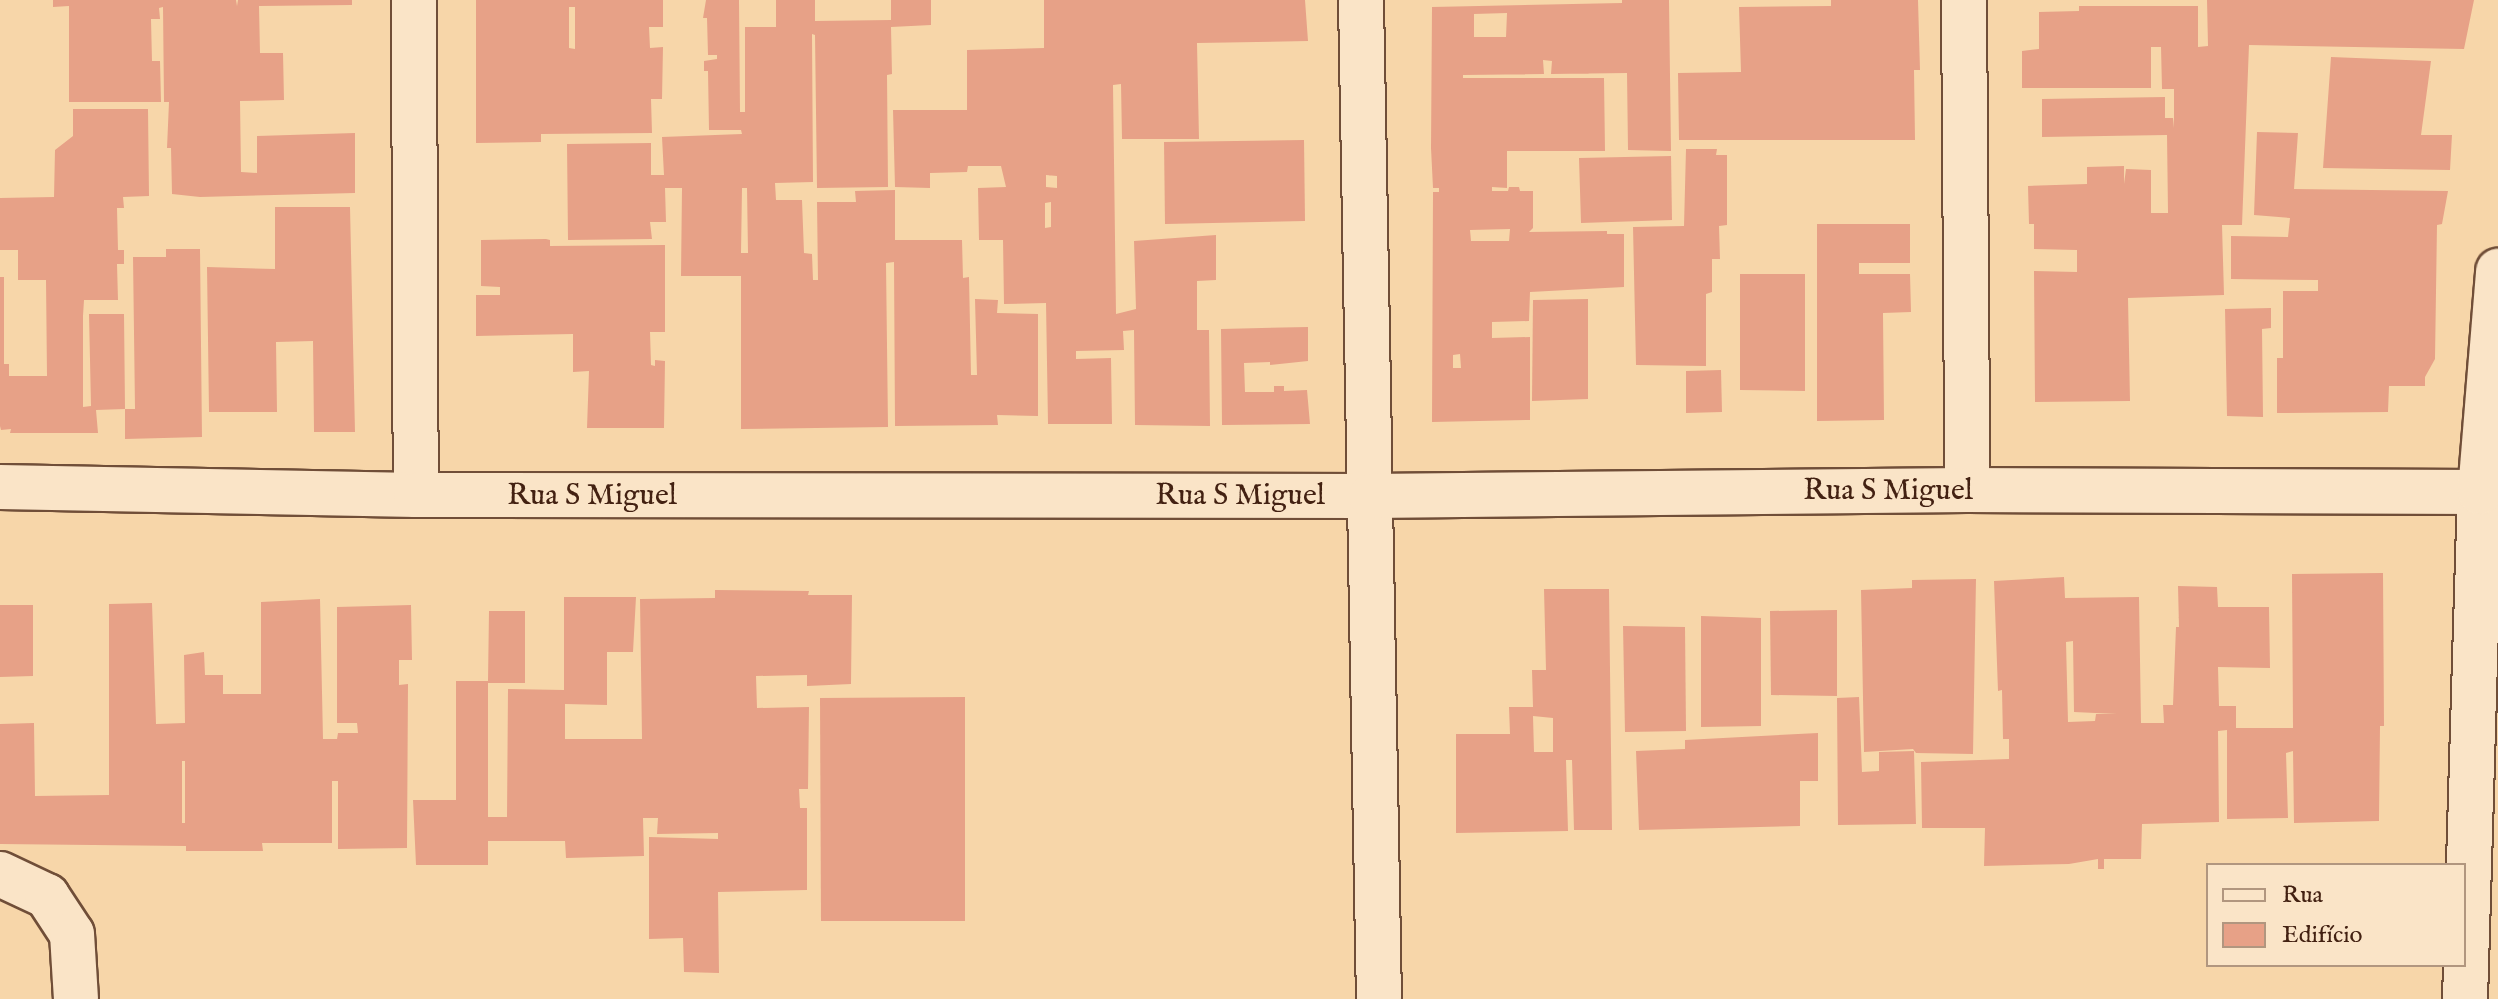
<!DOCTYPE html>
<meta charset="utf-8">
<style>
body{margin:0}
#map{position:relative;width:2498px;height:999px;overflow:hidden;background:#f7d6a9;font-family:"IM FELL English",serif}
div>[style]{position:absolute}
.building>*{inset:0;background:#e7a187}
.roads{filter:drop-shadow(2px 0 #704e38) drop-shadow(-2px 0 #704e38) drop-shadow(0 2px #704e38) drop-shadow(0 -2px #704e38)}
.minor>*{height:44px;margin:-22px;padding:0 22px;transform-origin:22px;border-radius:22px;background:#fae4c7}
span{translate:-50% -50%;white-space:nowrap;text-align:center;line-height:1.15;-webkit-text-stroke:6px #fae4c7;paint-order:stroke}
.street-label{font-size:30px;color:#432112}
.legend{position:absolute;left:2206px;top:863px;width:260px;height:104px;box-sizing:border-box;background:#fae4c7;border:2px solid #b1967f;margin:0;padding:10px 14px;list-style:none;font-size:24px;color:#432112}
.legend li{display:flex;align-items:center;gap:16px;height:40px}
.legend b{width:40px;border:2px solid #b1967f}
</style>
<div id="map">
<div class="building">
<div style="clip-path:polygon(53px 0,236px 0,237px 6px,238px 0,352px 0,352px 5px,259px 6px,260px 53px,283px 53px,284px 100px,240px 101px,241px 172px,257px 173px,257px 136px,355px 133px,355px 193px,200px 197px,172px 194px,171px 148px,167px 148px,169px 102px,164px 102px,163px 7px,159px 8px,160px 19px,151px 19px,152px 61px,160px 61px,161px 102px,69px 102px,69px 6px,53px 7px)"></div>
<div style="clip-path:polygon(evenodd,476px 0,663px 0,663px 27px,649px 27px,650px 48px,663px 47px,662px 99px,651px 99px,652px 133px,541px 134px,541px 142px,476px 143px,476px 0,569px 7px,575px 7px,575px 49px,569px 48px,569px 7px)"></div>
<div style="clip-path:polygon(evenodd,706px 0,739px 0,740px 112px,745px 112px,745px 27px,776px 27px,776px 0,815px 0,815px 21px,891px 20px,891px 0,931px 0,931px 25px,891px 27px,892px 74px,887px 75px,888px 187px,817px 188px,815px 35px,812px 34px,813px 182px,775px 183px,776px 200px,802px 200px,804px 253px,812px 254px,813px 280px,818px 280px,817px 202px,856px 202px,855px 191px,895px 190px,895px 240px,962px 240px,963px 278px,969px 277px,971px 375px,977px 375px,975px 299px,998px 300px,997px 313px,1038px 314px,1038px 416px,997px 415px,998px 425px,895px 426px,894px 262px,886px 263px,888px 427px,741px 429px,741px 276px,681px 276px,682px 188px,665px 188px,666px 222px,650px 222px,652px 239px,568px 240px,567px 144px,651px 143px,651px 175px,664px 175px,662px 137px,742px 134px,741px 130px,709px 130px,708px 71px,704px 71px,704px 61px,717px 59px,717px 55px,708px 55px,707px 18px,703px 18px,706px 0,742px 188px,747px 188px,748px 253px,741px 253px,742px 188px)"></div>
<div style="clip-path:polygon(evenodd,1044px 0,1305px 0,1308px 41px,1197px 43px,1199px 139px,1122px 139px,1121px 84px,1113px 85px,1116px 314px,1136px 309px,1134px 241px,1216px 235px,1216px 280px,1197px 281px,1197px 330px,1209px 330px,1210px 426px,1135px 425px,1134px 330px,1123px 331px,1124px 350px,1076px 351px,1076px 359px,1111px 358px,1112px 424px,1048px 424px,1046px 303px,1004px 304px,1003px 240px,979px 240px,978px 188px,1006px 187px,1001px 166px,968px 166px,967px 172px,930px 173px,930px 188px,895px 187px,893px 110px,967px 110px,967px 50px,1044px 48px,1044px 0,1046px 175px,1057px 176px,1057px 188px,1046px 187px,1046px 175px,1044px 0,1051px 202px,1051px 227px,1045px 228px,1045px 203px,1051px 202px)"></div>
<div style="clip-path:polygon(evenodd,1622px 0,1669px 0,1671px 151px,1628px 150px,1627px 73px,1551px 74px,1552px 61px,1543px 60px,1544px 74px,1463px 75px,1463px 78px,1604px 78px,1605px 151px,1507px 151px,1507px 188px,1492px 187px,1492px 191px,1508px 191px,1509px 187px,1519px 187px,1520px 191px,1533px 191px,1533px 228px,1529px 232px,1607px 231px,1607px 234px,1624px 234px,1624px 287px,1530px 292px,1529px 321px,1492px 322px,1492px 338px,1530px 337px,1530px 420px,1432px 422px,1433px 192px,1439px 192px,1439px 188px,1433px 188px,1431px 148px,1432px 7px,1622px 3px,1622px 0,1507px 13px,1506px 37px,1474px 37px,1474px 14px,1507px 13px,1622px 0,1510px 229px,1509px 241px,1471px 241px,1470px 230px,1510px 229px,1622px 0,1460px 354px,1461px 368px,1453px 368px,1453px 355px,1460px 354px)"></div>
<div style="clip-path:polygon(1831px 0,1918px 0,1920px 70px,1914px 70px,1915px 140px,1679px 140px,1678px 73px,1741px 72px,1739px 7px,1831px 6px)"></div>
<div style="clip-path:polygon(2207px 0,2474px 0,2464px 49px,2249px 45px,2242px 225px,2222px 225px,2224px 295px,2128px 298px,2130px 401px,2035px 402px,2034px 271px,2077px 272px,2077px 250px,2034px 249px,2034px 224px,2029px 224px,2028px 186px,2087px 184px,2087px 167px,2124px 166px,2124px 184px,2126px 169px,2151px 170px,2151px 213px,2168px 213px,2167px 135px,2042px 137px,2042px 99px,2165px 97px,2165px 118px,2173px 118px,2174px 128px,2174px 89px,2162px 89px,2161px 47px,2151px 47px,2151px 88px,2022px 88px,2022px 51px,2039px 49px,2039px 12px,2079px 11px,2079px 6px,2198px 6px,2198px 47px,2208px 46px)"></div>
<div style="clip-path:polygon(2331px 57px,2431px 61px,2421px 135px,2452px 135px,2450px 170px,2323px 168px)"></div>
<div style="clip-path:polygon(73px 109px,148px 109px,149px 196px,123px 197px,124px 208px,117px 208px,118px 250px,124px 250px,124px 264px,117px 264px,118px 300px,84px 300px,83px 316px,83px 407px,91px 406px,89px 314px,124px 314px,125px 409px,96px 410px,98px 433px,10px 433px,11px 429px,1px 430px,0 426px,0 277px,4px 277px,4px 364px,9px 364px,9px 376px,47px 376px,46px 280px,18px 280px,18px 250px,0 250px,0 198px,54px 197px,55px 150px,73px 136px)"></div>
<div style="clip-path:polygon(2257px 132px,2298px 133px,2294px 189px,2448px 191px,2442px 224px,2437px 225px,2435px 359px,2425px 377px,2425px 386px,2389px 386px,2388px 412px,2277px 413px,2277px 358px,2283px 358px,2283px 291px,2318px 291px,2318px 280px,2231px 279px,2231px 236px,2288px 237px,2290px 218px,2254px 215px)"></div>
<div style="clip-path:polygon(1304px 140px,1305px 221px,1165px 224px,1164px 142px)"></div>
<div style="clip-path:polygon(1686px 149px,1717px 149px,1716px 155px,1727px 155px,1727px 225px,1719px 226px,1720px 259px,1712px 259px,1712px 292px,1706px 294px,1706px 366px,1636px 365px,1633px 227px,1684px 226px)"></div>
<div style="clip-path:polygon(1671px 156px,1672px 220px,1581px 223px,1579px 158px)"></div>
<div style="clip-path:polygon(275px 207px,350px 207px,355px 432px,314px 432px,313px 341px,276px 342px,277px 412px,209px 412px,207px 267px,275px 269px)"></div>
<div style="clip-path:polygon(1817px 224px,1910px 224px,1910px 263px,1859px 263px,1859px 274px,1910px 274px,1911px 312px,1883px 313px,1884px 420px,1817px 421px)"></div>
<div style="clip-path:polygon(546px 239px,550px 240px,550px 246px,665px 245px,665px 332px,650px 332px,651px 365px,655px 366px,655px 360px,665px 361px,664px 428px,587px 428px,589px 371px,573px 372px,573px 334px,476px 336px,476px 295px,500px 295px,500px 287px,481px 286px,481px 240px)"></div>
<div style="clip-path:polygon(166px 249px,200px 249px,202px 437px,125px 439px,125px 409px,135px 409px,133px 257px,166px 257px)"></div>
<div style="clip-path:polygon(1740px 274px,1805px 274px,1805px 391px,1740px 390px)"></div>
<div style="clip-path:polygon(1588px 299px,1588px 399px,1532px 401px,1533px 300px)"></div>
<div style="clip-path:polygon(2271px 308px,2271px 328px,2262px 329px,2263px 417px,2227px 416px,2225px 309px)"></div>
<div style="clip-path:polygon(1308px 327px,1308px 361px,1270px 365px,1270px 362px,1244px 363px,1245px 392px,1274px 392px,1274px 386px,1284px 386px,1284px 391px,1307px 390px,1310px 424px,1222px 425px,1221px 329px)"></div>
<div style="clip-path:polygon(1721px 370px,1722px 412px,1686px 413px,1686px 371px)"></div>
<div style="clip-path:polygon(evenodd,2383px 573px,2384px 726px,2380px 726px,2379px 821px,2294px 823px,2293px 751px,2286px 753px,2288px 818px,2227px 819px,2227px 730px,2218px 731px,2219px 822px,2142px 824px,2141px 859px,2104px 859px,2104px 869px,2098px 869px,2098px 859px,2069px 864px,1984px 866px,1985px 828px,1922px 828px,1921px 762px,2009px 759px,2009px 739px,2003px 739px,2002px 690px,1998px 691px,1994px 581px,2064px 577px,2065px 598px,2139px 597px,2141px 723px,2164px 723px,2163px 705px,2173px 705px,2176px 627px,2179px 627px,2178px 586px,2217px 587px,2218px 607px,2269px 607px,2270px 668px,2218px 667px,2219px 706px,2236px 706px,2236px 728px,2293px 728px,2292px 574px,2383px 573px,2073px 641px,2074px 712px,2117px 714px,2096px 714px,2095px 721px,2068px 722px,2066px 642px,2073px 641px)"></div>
<div style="clip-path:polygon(1976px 579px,1973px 754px,1916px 753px,1913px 749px,1864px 752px,1861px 590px,1912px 588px,1912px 580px)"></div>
<div style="clip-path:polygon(evenodd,1544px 589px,1609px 589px,1612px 830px,1574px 830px,1572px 760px,1566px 760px,1568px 831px,1456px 833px,1456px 734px,1510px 734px,1509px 707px,1533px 707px,1532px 670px,1546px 670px,1544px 589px,1533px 716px,1553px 718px,1553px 752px,1534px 752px,1533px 716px)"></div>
<div style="clip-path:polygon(715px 590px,809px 591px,808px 595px,852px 595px,851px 684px,807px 686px,807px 675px,756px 676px,757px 708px,809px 707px,808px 789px,799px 789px,800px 808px,807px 808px,807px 890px,718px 892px,719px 973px,684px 972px,683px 938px,649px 939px,649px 837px,718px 839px,718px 833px,657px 834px,658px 818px,643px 818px,644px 856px,566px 858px,565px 841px,488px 841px,488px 865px,416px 865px,413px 800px,456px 800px,456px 681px,488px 681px,489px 611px,525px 611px,525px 683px,488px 683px,488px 817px,507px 817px,508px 689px,564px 690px,564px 597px,636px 597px,633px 652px,607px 652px,607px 705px,565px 704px,565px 739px,642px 739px,640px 599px,715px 598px)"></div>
<div style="clip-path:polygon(evenodd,320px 599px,323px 739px,337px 739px,338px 733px,358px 733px,357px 723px,337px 723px,337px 607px,411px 605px,412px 660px,399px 660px,399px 685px,408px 684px,407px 848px,338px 849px,338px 781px,332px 781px,332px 843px,262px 843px,263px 851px,186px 851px,186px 846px,0 844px,0 724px,34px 723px,35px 796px,109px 795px,109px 604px,152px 603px,156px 724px,185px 723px,184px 655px,204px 652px,205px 675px,223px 675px,223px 694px,261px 694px,261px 602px,320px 599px,182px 761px,185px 761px,185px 823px,182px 823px,182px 761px)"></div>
<div style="clip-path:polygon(0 605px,33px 605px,33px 676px,0 677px)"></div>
<div style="clip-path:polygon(1837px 610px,1837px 696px,1771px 695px,1770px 611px)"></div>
<div style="clip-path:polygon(1701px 616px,1761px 618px,1761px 726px,1701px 727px)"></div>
<div style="clip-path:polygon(1623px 626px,1685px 627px,1686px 731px,1625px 732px)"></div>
<div style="clip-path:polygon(965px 697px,965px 921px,821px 921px,820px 698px)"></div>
<div style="clip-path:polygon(1859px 697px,1862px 772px,1879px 771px,1879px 752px,1914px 751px,1916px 824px,1838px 825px,1837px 698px)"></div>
<div style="clip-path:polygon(1818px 733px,1818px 781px,1800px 781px,1800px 826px,1639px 830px,1636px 751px,1685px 749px,1685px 740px)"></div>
</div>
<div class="roads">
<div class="minor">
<div style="left:414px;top:0;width:495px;rotate:89.8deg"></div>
<div style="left:1361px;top:0;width:999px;rotate:88.97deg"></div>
<div style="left:1964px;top:0;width:490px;rotate:89.6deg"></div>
<div style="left:0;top:487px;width:416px;rotate:1.1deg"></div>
<div style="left:416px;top:495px;width:955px;rotate:0.06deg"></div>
<div style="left:1371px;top:496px;width:596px;rotate:-0.58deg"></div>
<div style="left:1967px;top:490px;width:513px;rotate:0.22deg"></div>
<div style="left:0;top:874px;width:52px;rotate:25.1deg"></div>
<div style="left:47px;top:896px;width:45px;rotate:56.7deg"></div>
<div style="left:72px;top:934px;width:65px;rotate:86.5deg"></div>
<div style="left:2465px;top:999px;width:507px;rotate:-88.31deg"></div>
<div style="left:2480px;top:492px;width:222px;rotate:-85.3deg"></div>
</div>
</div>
<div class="street-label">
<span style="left:1888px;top:491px">Rua S Miguel</span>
<span style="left:592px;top:496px">Rua S Miguel</span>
<span style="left:1240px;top:496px">Rua S Miguel</span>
</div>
<ul class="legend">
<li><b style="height:10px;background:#fae4c7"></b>Rua</li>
<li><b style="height:22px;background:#e7a187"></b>Edifício</li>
</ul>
</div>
